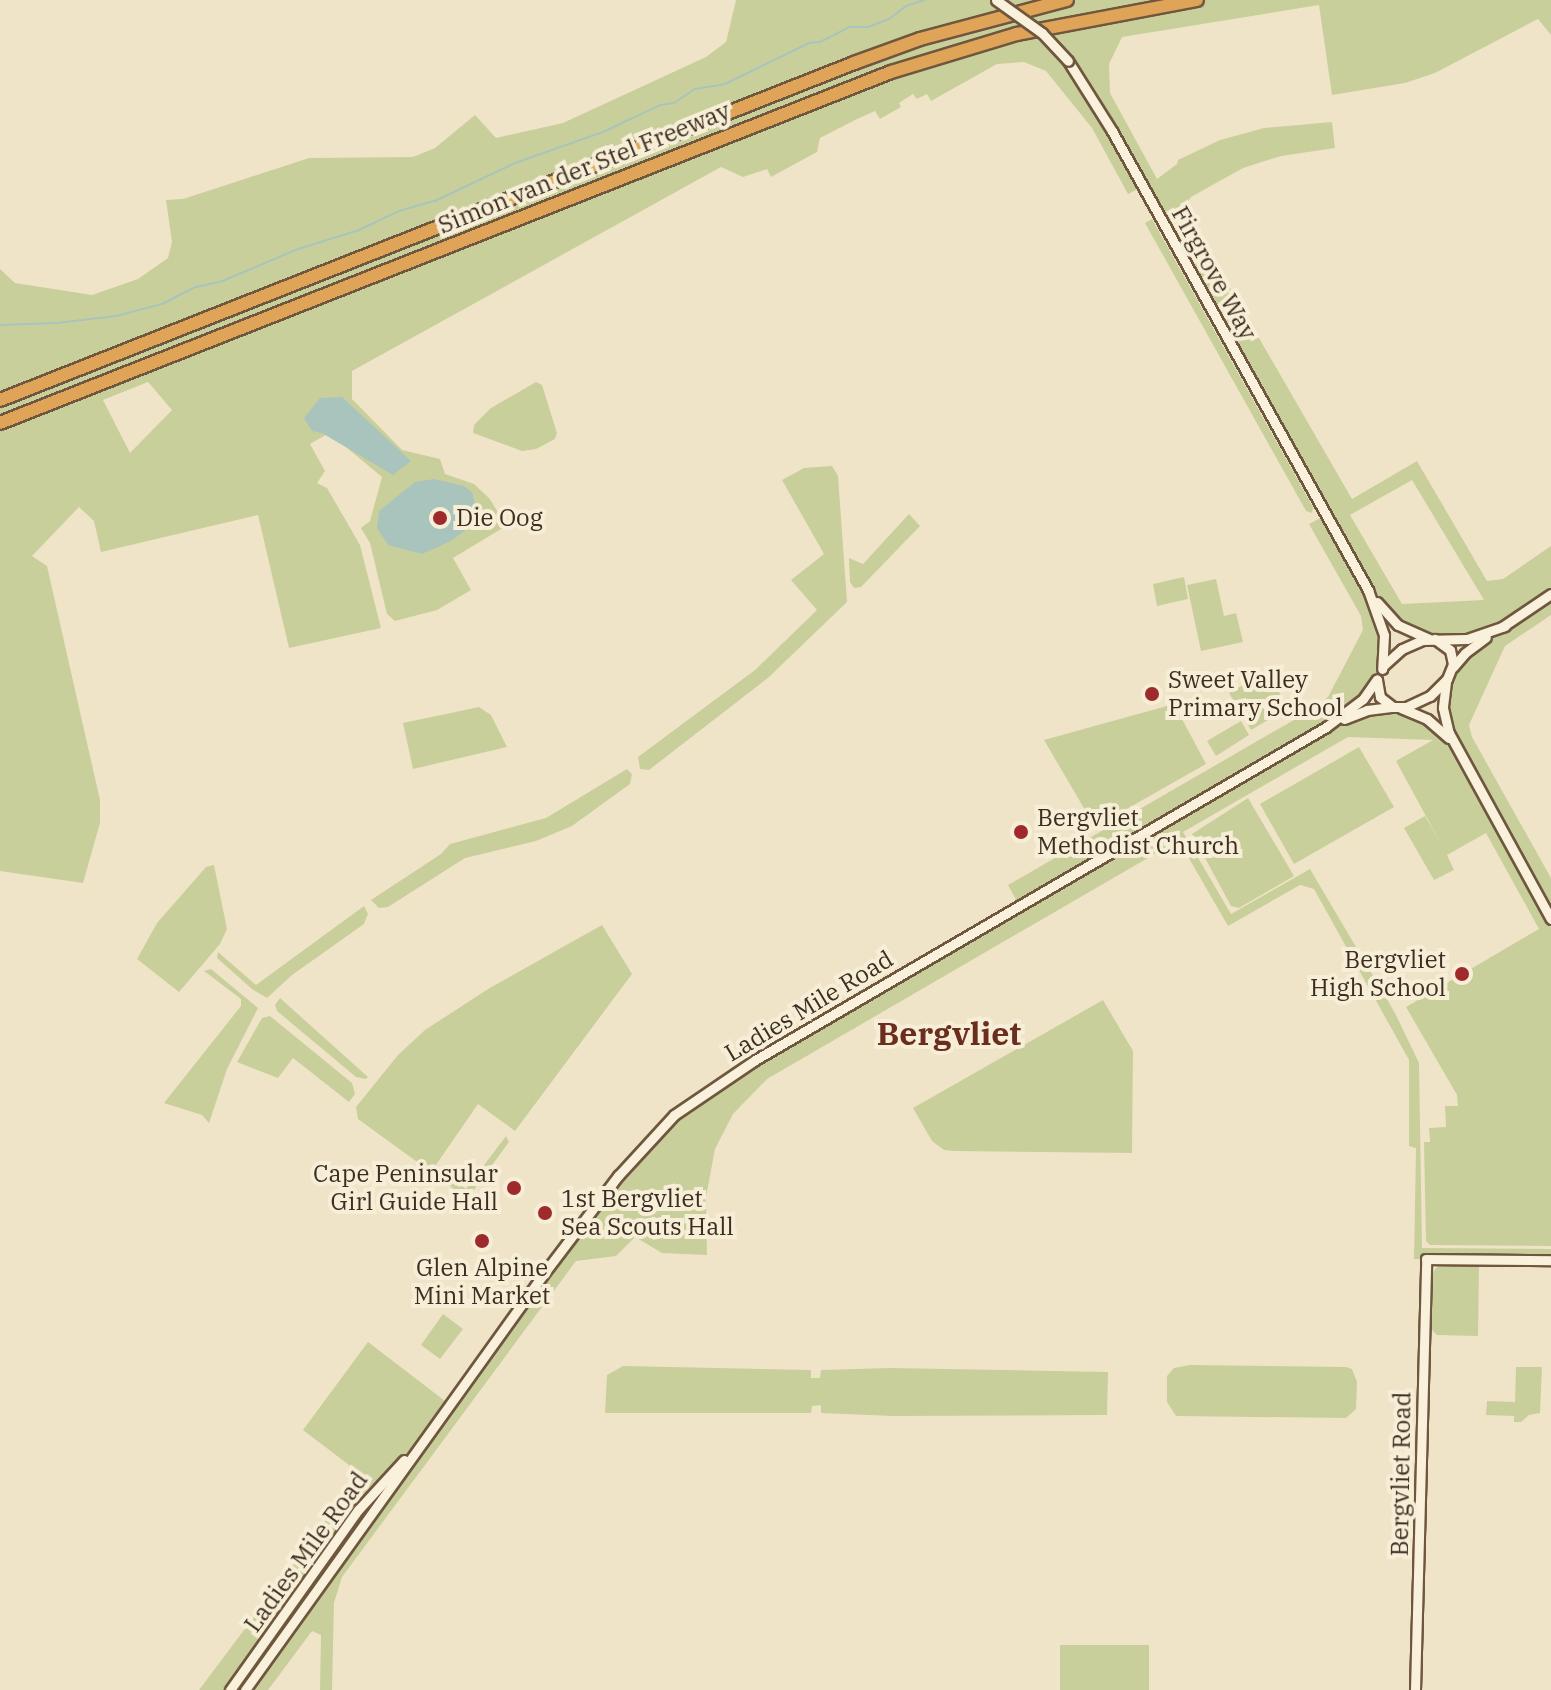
<!DOCTYPE html>
<style>
body{margin:0}
#map{position:relative;width:1551px;height:1690px;overflow:hidden;background:#f0e4c8;font-family:"IBM Plex Serif",serif}
div>[style]{position:absolute}
.green>*{inset:0;background:#c9cf9b}
.water>*{inset:0;background:#a9c4bc}
.stream>*{height:2px;margin:-1px;padding:0 1px;transform-origin:1px;border-radius:1px;background:#a9c4bc}
.roads{filter:drop-shadow(2px 0 #6f573f) drop-shadow(-2px 0 #6f573f) drop-shadow(0 2px #6f573f) drop-shadow(0 -2px #6f573f)}
.secondary>*{height:9px;margin:-4.5px;padding:0 4.5px;transform-origin:4.5px;border-radius:4.5px;background:#faf1dc}
.highway>*{height:12px;margin:-6px;padding:0 6px;transform-origin:6px;border-radius:6px;background:#e0a458}
.bridges{filter:drop-shadow(2px 0 #6f573f) drop-shadow(-2px 0 #6f573f) drop-shadow(0 2px #6f573f) drop-shadow(0 -2px #6f573f)}
.secondary-bridge>*{height:9px;margin:-4.5px;padding:0 4.5px;transform-origin:4.5px;border-radius:4.5px;background:#faf1dc}
.dots>*{width:22px;height:22px;translate:-50% -50%;box-sizing:border-box;border:4px solid #f7eed8;border-radius:50%}
span{translate:-50% -50%;white-space:nowrap;text-align:center;line-height:1.15;-webkit-text-stroke:8px #f7eed8;paint-order:stroke}
.street-label{font-size:24px;color:#3d2e20}
.poi-label{font-size:24px;color:#3d2e20}
.left{translate:0 -50%;text-align:left}
.right{translate:-100% -50%;text-align:right}
.district-label{font-size:32px;color:#6b2e1e;font-weight:700}
</style>
<div id="map">
<div class="green">
<div style="clip-path:polygon(evenodd,736px 0,1551px 0,1551px 35px,1538px 19px,1435px 73px,1405px 83px,1332px 95px,1319px 5px,1122px 37px,1109px 64px,1110px 93px,1157px 179px,1177px 164px,1178px 160px,1220px 140px,1264px 128px,1332px 122px,1335px 148px,1281px 156px,1243px 168px,1191px 197px,1185px 205px,1188px 215px,1352px 499px,1417px 461px,1487px 581px,1503px 579px,1551px 546px,1551px 615px,1505px 646px,1469px 725px,1472px 737px,1551px 878px,1551px 1246px,1430px 1245px,1426px 1241px,1424px 1142px,1430px 1142px,1429px 1128px,1446px 1127px,1445px 1106px,1458px 1106px,1457px 1095px,1406px 1007px,1539px 929px,1486px 833px,1447px 855px,1454px 870px,1434px 880px,1404px 828px,1425px 816px,1440px 842px,1396px 761px,1433px 740px,1348px 737px,1183px 832px,1231px 914px,1310px 869px,1395px 1013px,1419px 1063px,1422px 1248px,1551px 1249px,1551px 1260px,1414px 1259px,1416px 1148px,1409px 1146px,1409px 1060px,1314px 889px,1300px 885px,1228px 926px,1183px 848px,1178px 843px,1172px 844px,767px 1079px,733px 1114px,715px 1149px,706px 1197px,707px 1255px,662px 1253px,635px 1237px,616px 1256px,576px 1261px,342px 1577px,334px 1603px,332px 1690px,320px 1690px,321px 1635px,312px 1631px,268px 1690px,245px 1690px,417px 1449px,388px 1474px,230px 1690px,199px 1690px,351px 1487px,354px 1476px,349px 1465px,303px 1430px,368px 1342px,449px 1404px,618px 1176px,699px 1097px,1019px 905px,1008px 885px,1318px 706px,1328px 697px,1363px 630px,1361px 616px,1309px 524px,1326px 515px,1142px 187px,1128px 194px,1092px 128px,1046px 71px,1024px 62px,997px 64px,931px 101px,927px 94px,917px 99px,913px 94px,899px 103px,901px 107px,880px 119px,875px 111px,857px 119px,820px 138px,817px 152px,771px 177px,767px 169px,743px 177px,721px 167px,352px 371px,352px 399px,402px 450px,440px 459px,445px 474px,474px 484px,490px 499px,506px 526px,453px 558px,471px 590px,437px 610px,395px 621px,387px 614px,370px 543px,361px 528px,370px 521px,382px 477px,329px 433px,310px 444px,325px 471px,317px 483px,327px 488px,360px 545px,381px 628px,289px 648px,258px 515px,101px 552px,94px 521px,79px 507px,32px 556px,47px 566px,100px 800px,100px 823px,83px 883px,0 871px,0 269px,15px 283px,92px 295px,138px 279px,168px 258px,172px 242px,166px 200px,183px 199px,309px 158px,413px 157px,435px 148px,475px 115px,496px 138px,563px 123px,706px 57px,726px 42px,736px 0,148px 382px,172px 410px,130px 453px,103px 400px,148px 382px,736px 0,1412px 480px,1484px 600px,1402px 604px,1350px 515px,1412px 480px,736px 0,1384px 611px,1429px 639px,1477px 636px,1447px 679px,1447px 726px,1440px 729px,1412px 712px,1367px 710px,1331px 724px,1377px 679px,1382px 669px,1378px 612px,1384px 611px)"></div>
<div style="clip-path:polygon(1152px 219px,1313px 507px,1312px 513px,1306px 511px,1145px 223px)"></div>
<div style="clip-path:polygon(536px 382px,542px 385px,557px 433px,555px 439px,536px 449px,522px 451px,473px 433px,474px 425px,491px 408px)"></div>
<div style="clip-path:polygon(832px 466px,838px 476px,847px 602px,769px 677px,649px 770px,640px 769px,638px 757px,755px 670px,817px 610px,791px 580px,824px 554px,782px 480px,804px 468px)"></div>
<div style="clip-path:polygon(909px 514px,920px 526px,861px 587px,854px 588px,850px 582px,849px 558px,863px 564px)"></div>
<div style="clip-path:polygon(1184px 577px,1188px 599px,1157px 606px,1153px 584px)"></div>
<div style="clip-path:polygon(1216px 579px,1224px 616px,1236px 613px,1243px 642px,1201px 651px,1187px 585px)"></div>
<div style="clip-path:polygon(1267px 671px,1288px 708px,1251px 730px,1229px 693px)"></div>
<div style="clip-path:polygon(1174px 704px,1206px 764px,1095px 827px,1044px 740px)"></div>
<div style="clip-path:polygon(479px 707px,491px 715px,507px 747px,413px 769px,403px 723px)"></div>
<div style="clip-path:polygon(1241px 721px,1249px 735px,1216px 756px,1207px 741px)"></div>
<div style="clip-path:polygon(1359px 747px,1394px 807px,1294px 864px,1260px 804px)"></div>
<div style="clip-path:polygon(627px 769px,632px 774px,630px 784px,572px 826px,536px 841px,465px 858px,388px 907px,379px 908px,371px 900px,441px 854px,450px 844px,546px 818px)"></div>
<div style="clip-path:polygon(1248px 798px,1294px 876px,1239px 908px,1231px 906px,1192px 834px)"></div>
<div style="clip-path:polygon(214px 865px,227px 929px,220px 944px,179px 992px,137px 959px,157px 923px,206px 867px)"></div>
<div style="clip-path:polygon(364px 906px,368px 914px,364px 924px,292px 975px,267px 998px,252px 989px,217px 958px,218px 952px,256px 985px)"></div>
<div style="clip-path:polygon(602px 925px,632px 974px,515px 1131px,478px 1104px,431px 1172px,358px 1119px,356px 1107px,398px 1055px,425px 1030px,488px 989px)"></div>
<div style="clip-path:polygon(211px 969px,258px 1008px,227px 1069px,209px 1123px,202px 1115px,164px 1103px,241px 1006px,241px 999px,204px 971px)"></div>
<div style="clip-path:polygon(280px 998px,368px 1077px,366px 1079px,356px 1077px,277px 1011px,275px 1005px)"></div>
<div style="clip-path:polygon(1103px 1000px,1133px 1051px,1132px 1153px,953px 1151px,944px 1150px,932px 1141px,913px 1108px)"></div>
<div style="clip-path:polygon(270px 1016px,352px 1083px,355px 1094px,349px 1102px,293px 1058px,278px 1078px,237px 1062px,262px 1018px)"></div>
<div style="clip-path:polygon(506px 1136px,509px 1142px,470px 1195px,463px 1196px,441px 1179px,444px 1174px,466px 1189px)"></div>
<div style="clip-path:polygon(1438px 1266px,1479px 1266px,1478px 1336px,1437px 1335px,1431px 1329px,1433px 1272px)"></div>
<div style="clip-path:polygon(443px 1314px,463px 1329px,440px 1359px,421px 1345px)"></div>
<div style="clip-path:polygon(1190px 1365px,1346px 1367px,1352px 1369px,1357px 1382px,1356px 1409px,1346px 1418px,1176px 1416px,1167px 1402px,1167px 1376px,1174px 1368px)"></div>
<div style="clip-path:polygon(623px 1366px,811px 1370px,811px 1378px,820px 1378px,821px 1370px,890px 1368px,1108px 1372px,1107px 1415px,893px 1416px,821px 1413px,821px 1405px,812px 1406px,811px 1413px,605px 1413px,607px 1375px)"></div>
<div style="clip-path:polygon(1516px 1367px,1542px 1367px,1540px 1413px,1529px 1415px,1521px 1422px,1514px 1422px,1514px 1416px,1486px 1415px,1487px 1401px,1515px 1402px)"></div>
<div style="clip-path:polygon(1060px 1645px,1149px 1645px,1149px 1690px,1060px 1690px)"></div>
</div>
<div class="water">
<div style="clip-path:polygon(342px 397px,411px 461px,393px 475px,322px 433px,312px 431px,304px 418px,320px 398px)"></div>
<div style="clip-path:polygon(434px 479px,464px 486px,472px 492px,476px 508px,471px 526px,451px 541px,422px 554px,388px 545px,377px 528px,379px 511px,415px 482px)"></div>
</div>
<div class="stream">
<div style="left:0;top:325px;width:57px;rotate:-2deg"></div>
<div style="left:57px;top:323px;width:59px;rotate:-6.8deg"></div>
<div style="left:116px;top:316px;width:48px;rotate:-14.6deg"></div>
<div style="left:162px;top:304px;width:38px;rotate:-27deg"></div>
<div style="left:196px;top:287px;width:25px;rotate:-12deg"></div>
<div style="left:220px;top:282px;width:85px;rotate:-22.9deg"></div>
<div style="left:298px;top:249px;width:64px;rotate:-17.3deg"></div>
<div style="left:359px;top:230px;width:44px;rotate:-25.4deg"></div>
<div style="left:399px;top:211px;width:37px;rotate:-16deg"></div>
<div style="left:435px;top:201px;width:89px;rotate:-25.4deg"></div>
<div style="left:515px;top:163px;width:93px;rotate:-19.4deg"></div>
<div style="left:603px;top:132px;width:63px;rotate:-25.3deg"></div>
<div style="left:660px;top:105px;width:14px;rotate:-8deg"></div>
<div style="left:674px;top:103px;width:25px;rotate:-34deg"></div>
<div style="left:695px;top:89px;width:30px;rotate:-9deg"></div>
<div style="left:725px;top:84px;width:93px;rotate:-26deg"></div>
<div style="left:809px;top:43px;width:11px;rotate:-5deg"></div>
<div style="left:820px;top:42px;width:33px;rotate:-27deg"></div>
<div style="left:849px;top:27px;width:19px"></div>
<div style="left:868px;top:27px;width:22px;rotate:-21deg"></div>
<div style="left:889px;top:19px;width:21px;rotate:-37deg"></div>
<div style="left:906px;top:6px;width:20px;rotate:-18deg"></div>
</div>
<div class="roads">
<div class="secondary">
<div style="left:1068px;top:61px;width:83px;rotate:57.8deg"></div>
<div style="left:1112px;top:131px;width:526px;rotate:60.85deg"></div>
<div style="left:1368px;top:590px;width:48px;rotate:70.4deg"></div>
<div style="left:1384px;top:635px;width:34px;rotate:93deg"></div>
<div style="left:1377px;top:602px;width:31px;rotate:48deg"></div>
<div style="left:1398px;top:625px;width:34px;rotate:24deg"></div>
<div style="left:1502px;top:627px;width:59px;rotate:-34deg"></div>
<div style="left:1383px;top:666px;width:25px;rotate:-42deg"></div>
<div style="left:1402px;top:649px;width:22px;rotate:-24deg"></div>
<div style="left:1422px;top:640px;width:45px;rotate:-1.3deg"></div>
<div style="left:1467px;top:639px;width:40px;rotate:-18.9deg"></div>
<div style="left:1453px;top:667px;width:18px;rotate:-49deg"></div>
<div style="left:1465px;top:653px;width:26px;rotate:-37deg"></div>
<div style="left:1377px;top:680px;width:17px;rotate:80deg"></div>
<div style="left:1380px;top:697px;width:16px;rotate:38deg"></div>
<div style="left:1393px;top:707px;width:13px"></div>
<div style="left:1406px;top:707px;width:26px;rotate:-25deg"></div>
<div style="left:1430px;top:696px;width:24px;rotate:-45deg"></div>
<div style="left:1447px;top:679px;width:16px;rotate:-68deg"></div>
<div style="left:1453px;top:664px;width:14px;rotate:-102deg"></div>
<div style="left:1450px;top:650px;width:19px;rotate:-144deg"></div>
<div style="left:1446px;top:682px;width:26px;rotate:97deg"></div>
<div style="left:1443px;top:708px;width:26px;rotate:77deg"></div>
<div style="left:1449px;top:733px;width:212px;rotate:61.3deg"></div>
<div style="left:1401px;top:708px;width:28px;rotate:23deg"></div>
<div style="left:1427px;top:719px;width:29px;rotate:41deg"></div>
<div style="left:1344px;top:719px;width:25px;rotate:-21deg"></div>
<div style="left:1367px;top:710px;width:24px;rotate:-7deg"></div>
<div style="left:230px;top:1690px;width:221px;rotate:-54.6deg"></div>
<div style="left:358px;top:1510px;width:68px;rotate:-47.4deg"></div>
<div style="left:245px;top:1690px;width:510px;rotate:-54.34deg"></div>
<div style="left:542px;top:1276px;width:126px;rotate:-52.8deg"></div>
<div style="left:618px;top:1176px;width:83px;rotate:-47.4deg"></div>
<div style="left:674px;top:1115px;width:98px;rotate:-34.2deg"></div>
<div style="left:755px;top:1060px;width:661px;rotate:-30.25deg"></div>
<div style="left:1326px;top:727px;width:46px;rotate:-37.1deg"></div>
<div style="left:1363px;top:699px;width:24px;rotate:-55deg"></div>
<div style="left:1415px;top:1690px;width:431px;rotate:-88.5deg"></div>
<div style="left:1426px;top:1259px;width:125px;rotate:0.5deg"></div>
</div>
<div class="highway">
<div style="left:0;top:400px;width:918px;rotate:-21.53deg"></div>
<div style="left:854px;top:63px;width:70px;rotate:-20deg"></div>
<div style="left:920px;top:39px;width:152px;rotate:-14.9deg"></div>
<div style="left:0;top:423px;width:958px;rotate:-21.5deg"></div>
<div style="left:891px;top:72px;width:132px;rotate:-16.8deg"></div>
<div style="left:1017px;top:34px;width:183px;rotate:-10.7deg"></div>
</div>
</div>
<div class="bridges">
<div class="secondary-bridge">
<div style="left:996px;top:0;width:57px;rotate:35.7deg"></div>
<div style="left:1042px;top:33px;width:38px;rotate:47deg"></div>
</div>
</div>
<div class="dots">
<div style="left:440px;top:518px;background:#9e2a2b"></div>
<div style="left:1152px;top:694px;background:#9e2a2b"></div>
<div style="left:1021px;top:832px;background:#9e2a2b"></div>
<div style="left:1462px;top:974px;background:#9e2a2b"></div>
<div style="left:514px;top:1188px;background:#9e2a2b"></div>
<div style="left:545px;top:1213px;background:#9e2a2b"></div>
<div style="left:482px;top:1241px;background:#9e2a2b"></div>
</div>
<div class="street-label">
<span style="left:584px;top:168px;rotate:-22deg">Simon van der Stel Freeway</span>
<span style="left:1214px;top:273px;rotate:61deg">Firgrove Way</span>
<span style="left:809px;top:1006px;rotate:-31deg">Ladies Mile Road</span>
<span style="left:1401px;top:1474px;rotate:-89deg">Bergvliet Road</span>
<span style="left:306px;top:1552px;rotate:-54deg">Ladies Mile Road</span>
</div>
<div class="poi-label">
<span class="left" style="left:456px;top:518px">Die Oog</span>
<span class="left" style="left:1168px;top:694px">Sweet Valley<br>Primary School</span>
<span class="left" style="left:1037px;top:832px">Bergvliet<br>Methodist Church</span>
<span class="right" style="left:1446px;top:974px">Bergvliet<br>High School</span>
<span class="right" style="left:498px;top:1188px">Cape Peninsular<br>Girl Guide Hall</span>
<span class="left" style="left:561px;top:1213px">1st Bergvliet<br>Sea Scouts Hall</span>
<span style="left:482px;top:1282px">Glen Alpine<br>Mini Market</span>
</div>
<div class="district-label">
<span style="left:949px;top:1033px">Bergvliet</span>
</div>
</div>
